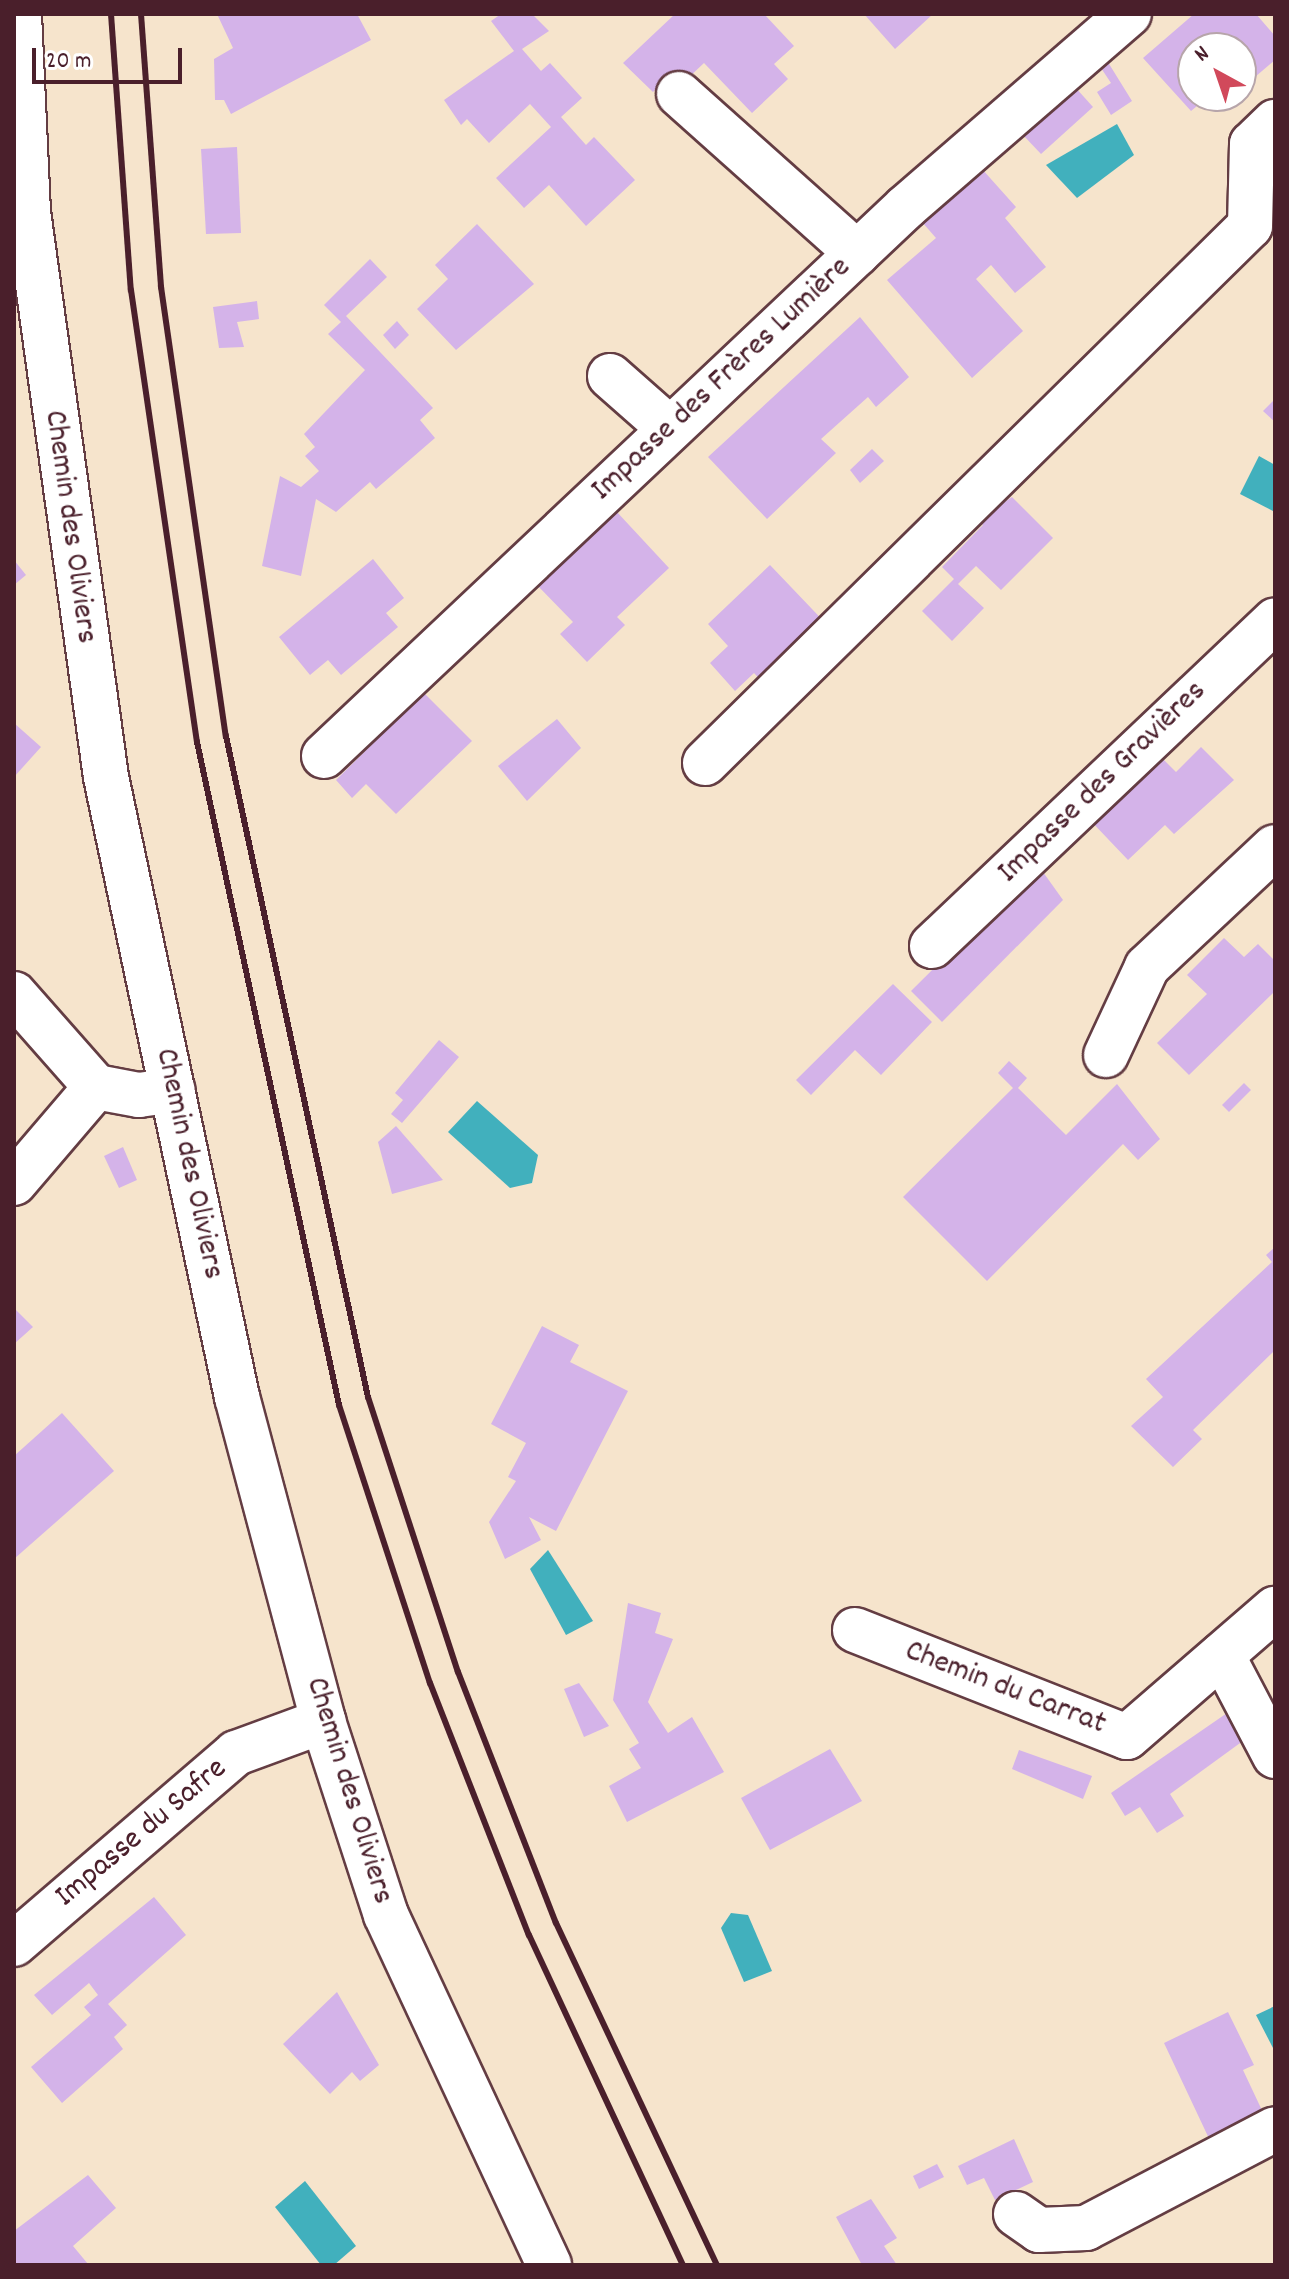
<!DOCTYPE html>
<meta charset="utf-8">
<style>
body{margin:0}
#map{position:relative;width:1289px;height:2279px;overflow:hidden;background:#f6e4cc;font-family:Dekko,sans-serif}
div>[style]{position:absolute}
.water>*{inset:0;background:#41b0bd}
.building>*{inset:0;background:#d4b3e9}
.roads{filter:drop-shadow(2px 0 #643d43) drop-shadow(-2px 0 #643d43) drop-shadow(0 2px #643d43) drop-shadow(0 -2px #643d43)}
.minor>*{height:44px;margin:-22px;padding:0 22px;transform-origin:22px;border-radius:22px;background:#fff}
.rail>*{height:6px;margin:-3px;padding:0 3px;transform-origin:3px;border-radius:3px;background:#4a1f2b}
span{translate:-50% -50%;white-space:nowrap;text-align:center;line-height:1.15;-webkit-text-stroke:6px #fff;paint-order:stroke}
.street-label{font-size:32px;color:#4a1f2b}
.frame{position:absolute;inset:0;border:16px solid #4a1f2b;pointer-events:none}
.north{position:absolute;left:1177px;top:32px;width:80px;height:80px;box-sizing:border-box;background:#fff;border:2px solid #b7a5aa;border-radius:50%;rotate:320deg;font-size:22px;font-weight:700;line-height:32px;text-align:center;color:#4a1f2b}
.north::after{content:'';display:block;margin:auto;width:28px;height:36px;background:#d1495b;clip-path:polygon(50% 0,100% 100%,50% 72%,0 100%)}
.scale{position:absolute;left:32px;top:48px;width:150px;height:36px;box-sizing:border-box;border:4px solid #4a1f2b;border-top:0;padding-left:10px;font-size:24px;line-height:28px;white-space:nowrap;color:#4a1f2b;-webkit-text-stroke:6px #fff;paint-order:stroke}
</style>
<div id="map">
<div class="water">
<div style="clip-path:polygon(1117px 124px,1134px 155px,1077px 198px,1046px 165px)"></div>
<div style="clip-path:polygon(1259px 456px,1275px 465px,1275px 512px,1240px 494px)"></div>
<div style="clip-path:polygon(477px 1101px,538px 1155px,532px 1183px,510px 1188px,448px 1132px)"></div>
<div style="clip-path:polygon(548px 1550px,593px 1621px,566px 1635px,530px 1569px)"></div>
<div style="clip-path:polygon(731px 1913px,748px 1915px,772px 1971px,744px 1982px,721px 1928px)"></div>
<div style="clip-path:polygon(1275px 2006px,1275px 2047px,1273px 2048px,1256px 2015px)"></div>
<div style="clip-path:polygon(305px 2181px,356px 2246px,334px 2265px,321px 2265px,275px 2207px)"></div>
</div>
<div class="building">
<div style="clip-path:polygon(217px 14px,357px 14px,371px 40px,231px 114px,224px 100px,215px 100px,214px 59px,233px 48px)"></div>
<div style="clip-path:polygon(501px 14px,532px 14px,549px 31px,522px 49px,541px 71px,550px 63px,582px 98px,561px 117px,586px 145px,594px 137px,635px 180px,586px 226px,549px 185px,524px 208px,496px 178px,551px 127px,530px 104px,489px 143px,467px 119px,461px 125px,444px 100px,514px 51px,491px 21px)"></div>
<div style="clip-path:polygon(675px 14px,764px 14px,794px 46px,774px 64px,788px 79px,752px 113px,704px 63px,686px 80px,675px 70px,653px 92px,623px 63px)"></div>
<div style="clip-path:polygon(864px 14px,933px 14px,895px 49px)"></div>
<div style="clip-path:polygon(1194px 14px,1256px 14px,1275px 36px,1275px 60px,1242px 88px,1241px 48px,1193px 48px,1193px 96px,1209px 96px,1191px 111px,1143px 58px)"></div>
<div style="clip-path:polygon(1106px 59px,1132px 101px,1111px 115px,1097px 92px,1111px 83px,1099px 65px)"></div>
<div style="clip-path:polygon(1075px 87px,1093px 107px,1041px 154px,1023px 135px)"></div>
<div style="clip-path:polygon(237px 147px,241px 233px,206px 234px,201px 149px)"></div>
<div style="clip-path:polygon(982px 169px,1016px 207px,1005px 218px,1046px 267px,1015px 293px,991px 265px,976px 279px,1023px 331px,972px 378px,887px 280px,936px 238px,922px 222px)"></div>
<div style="clip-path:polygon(477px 224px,534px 284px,456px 350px,417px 309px,448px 279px,435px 265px)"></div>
<div style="clip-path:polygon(370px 259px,387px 277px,346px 316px,433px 408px,420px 420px,435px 438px,376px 489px,370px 482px,336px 512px,316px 499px,301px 576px,262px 566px,280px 476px,301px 487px,319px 471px,305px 456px,315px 447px,304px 434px,365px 370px,328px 334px,341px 322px,324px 305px)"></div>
<div style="clip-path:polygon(257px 301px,259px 319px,237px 322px,244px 347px,219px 348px,213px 307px)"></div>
<div style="clip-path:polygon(860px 317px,909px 377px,876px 407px,868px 397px,821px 439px,836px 453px,767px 519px,708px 457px)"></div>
<div style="clip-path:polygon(397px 321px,409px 335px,395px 349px,383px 335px)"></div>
<div style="clip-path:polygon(1275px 399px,1275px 422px,1263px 411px)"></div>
<div style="clip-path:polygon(872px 449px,884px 461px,860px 483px,850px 470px)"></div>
<div style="clip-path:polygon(1012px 497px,1053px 538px,1001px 590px,976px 566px,958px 584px,984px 608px,952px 641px,922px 611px,954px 579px,942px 567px,983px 525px,978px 520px)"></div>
<div style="clip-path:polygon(616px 511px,669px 568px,617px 617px,625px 625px,587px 662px,560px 634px,573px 622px,536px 584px)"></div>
<div style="clip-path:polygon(373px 559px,404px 598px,386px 613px,398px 627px,341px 675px,328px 660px,310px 675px,279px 637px)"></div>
<div style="clip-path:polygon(14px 560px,26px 575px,14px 585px)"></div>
<div style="clip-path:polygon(770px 565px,833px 631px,770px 690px,754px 673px,735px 691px,710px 663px,728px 646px,708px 624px)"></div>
<div style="clip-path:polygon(424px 693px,472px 741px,396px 814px,366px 784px,352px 798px,336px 780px)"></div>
<div style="clip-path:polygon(557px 719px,581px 748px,527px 801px,498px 766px)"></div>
<div style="clip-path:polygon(14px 723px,41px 747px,14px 777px)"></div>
<div style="clip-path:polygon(1201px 747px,1234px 780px,1174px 834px,1165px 825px,1128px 860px,1088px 818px,1157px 753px,1176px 772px)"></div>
<div style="clip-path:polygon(1038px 865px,1063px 900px,942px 1022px,911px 991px)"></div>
<div style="clip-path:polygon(1224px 938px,1244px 957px,1258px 944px,1275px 961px,1275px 991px,1189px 1075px,1157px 1043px,1207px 994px,1187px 975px)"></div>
<div style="clip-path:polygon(893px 984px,932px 1022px,881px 1075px,855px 1050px,811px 1095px,796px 1080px)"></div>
<div style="clip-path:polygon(439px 1040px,459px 1057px,402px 1123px,391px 1114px,403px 1100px,395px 1093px)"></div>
<div style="clip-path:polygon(1009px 1061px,1027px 1078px,1018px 1088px,1066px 1135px,1117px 1084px,1160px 1139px,1138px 1160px,1123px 1144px,987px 1281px,903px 1197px,1013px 1088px,998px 1073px)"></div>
<div style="clip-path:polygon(1244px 1083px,1251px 1090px,1229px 1112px,1222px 1105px)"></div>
<div style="clip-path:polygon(396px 1126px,443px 1180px,392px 1194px,378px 1142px)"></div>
<div style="clip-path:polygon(123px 1147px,137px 1180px,119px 1188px,104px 1156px)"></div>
<div style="clip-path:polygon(1275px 1247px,1275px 1350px,1193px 1430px,1202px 1439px,1173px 1467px,1131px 1426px,1163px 1397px,1146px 1379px,1272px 1262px,1266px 1255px)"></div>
<div style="clip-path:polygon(14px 1308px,33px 1327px,14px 1344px)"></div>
<div style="clip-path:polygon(542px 1326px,579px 1345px,570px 1362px,628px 1391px,556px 1531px,529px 1517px,541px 1540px,505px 1559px,489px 1522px,516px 1481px,508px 1477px,526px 1443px,491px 1424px)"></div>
<div style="clip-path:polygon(62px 1413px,114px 1471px,14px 1559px,14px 1456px)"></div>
<div style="clip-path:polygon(628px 1603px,661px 1613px,655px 1633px,673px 1639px,648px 1702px,668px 1733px,692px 1717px,724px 1772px,627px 1822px,609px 1786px,641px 1768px,629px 1749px,639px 1743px,613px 1700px)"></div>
<div style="clip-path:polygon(579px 1683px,609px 1726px,584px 1737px,564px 1689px)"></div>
<div style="clip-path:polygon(1230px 1711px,1247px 1738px,1170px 1794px,1184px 1816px,1157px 1833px,1140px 1807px,1125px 1816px,1111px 1793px)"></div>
<div style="clip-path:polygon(830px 1749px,862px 1801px,770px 1850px,741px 1798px)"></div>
<div style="clip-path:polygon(1019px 1750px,1092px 1776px,1083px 1799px,1012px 1769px)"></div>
<div style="clip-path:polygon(154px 1897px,186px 1935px,108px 2004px,127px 2025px,114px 2037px,123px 2049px,62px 2103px,31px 2067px,91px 2015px,84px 2007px,98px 1995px,89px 1983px,52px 2015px,34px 1995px)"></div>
<div style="clip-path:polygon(337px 1992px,379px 2065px,360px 2081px,352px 2072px,330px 2094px,283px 2044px)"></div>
<div style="clip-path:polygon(1228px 2012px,1254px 2065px,1243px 2070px,1267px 2121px,1213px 2147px,1164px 2043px)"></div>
<div style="clip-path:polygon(1014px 2139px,1033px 2182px,995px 2200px,984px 2178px,967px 2185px,958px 2166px)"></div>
<div style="clip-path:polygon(937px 2164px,944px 2177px,919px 2189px,913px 2176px)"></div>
<div style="clip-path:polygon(88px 2175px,116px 2208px,73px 2246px,88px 2264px,14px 2265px,14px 2231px)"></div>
<div style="clip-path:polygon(871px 2199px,897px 2238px,884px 2246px,897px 2265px,862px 2265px,836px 2217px)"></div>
</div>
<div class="roads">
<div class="minor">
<div style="left:19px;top:14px;width:198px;rotate:87.4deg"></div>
<div style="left:28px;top:212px;width:570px;rotate:82.14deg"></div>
<div style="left:106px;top:777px;width:634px;rotate:78.07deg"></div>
<div style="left:237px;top:1397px;width:335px;rotate:75.1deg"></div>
<div style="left:323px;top:1721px;width:204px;rotate:72deg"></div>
<div style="left:386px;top:1915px;width:386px;rotate:65deg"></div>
<div style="left:679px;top:94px;width:239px;rotate:41.8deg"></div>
<div style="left:610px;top:376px;width:79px;rotate:41.4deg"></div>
<div style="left:324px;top:756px;width:800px;rotate:-43.33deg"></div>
<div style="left:906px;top:207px;width:295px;rotate:-40.9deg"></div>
<div style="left:705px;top:763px;width:765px;rotate:-44.58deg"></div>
<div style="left:1250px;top:226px;width:82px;rotate:-88.6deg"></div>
<div style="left:1252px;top:144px;width:32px;rotate:-44deg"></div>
<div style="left:932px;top:946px;width:473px;rotate:-43.5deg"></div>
<div style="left:14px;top:994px;width:124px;rotate:48.6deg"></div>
<div style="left:96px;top:1087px;width:44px;rotate:10.5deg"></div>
<div style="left:139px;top:1095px;width:34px;rotate:-8deg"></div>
<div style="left:1106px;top:1055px;width:97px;rotate:-65deg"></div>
<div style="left:1147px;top:967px;width:175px;rotate:-43.2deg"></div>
<div style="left:14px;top:1183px;width:126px;rotate:-49.5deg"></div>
<div style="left:855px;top:1630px;width:292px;rotate:21.5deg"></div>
<div style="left:1127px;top:1737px;width:196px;rotate:-40.9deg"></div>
<div style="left:1222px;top:1655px;width:114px;rotate:62.3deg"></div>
<div style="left:14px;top:1944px;width:293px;rotate:-40.7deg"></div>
<div style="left:236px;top:1753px;width:93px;rotate:-20.2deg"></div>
<div style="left:1016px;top:2214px;width:28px;rotate:35deg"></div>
<div style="left:1039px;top:2230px;width:47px;rotate:-2.4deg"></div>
<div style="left:1086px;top:2228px;width:213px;rotate:-27.6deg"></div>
</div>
</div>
<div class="rail">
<div style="left:111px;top:14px;width:277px;rotate:85.9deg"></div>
<div style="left:131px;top:290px;width:457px;rotate:81.7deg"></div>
<div style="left:197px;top:742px;width:678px;rotate:77.91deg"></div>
<div style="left:339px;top:1405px;width:293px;rotate:71.9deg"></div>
<div style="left:430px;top:1683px;width:271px;rotate:68.6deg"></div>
<div style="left:529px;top:1935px;width:364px;rotate:65deg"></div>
<div style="left:141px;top:14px;width:274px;rotate:85.8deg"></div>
<div style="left:161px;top:287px;width:454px;rotate:81.8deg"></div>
<div style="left:226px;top:736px;width:676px;rotate:77.88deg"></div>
<div style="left:368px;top:1397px;width:289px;rotate:71.9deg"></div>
<div style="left:458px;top:1672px;width:269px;rotate:68.7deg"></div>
<div style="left:556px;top:1923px;width:378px;rotate:64.8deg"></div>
</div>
<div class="street-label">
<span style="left:722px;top:380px;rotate:-43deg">Impasse des Frères Lumière</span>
<span style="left:69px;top:527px;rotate:82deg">Chemin des Oliviers</span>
<span style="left:1103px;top:783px;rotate:-44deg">Impasse des Gravières</span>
<span style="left:188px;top:1164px;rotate:78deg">Chemin des Oliviers</span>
<span style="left:1005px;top:1689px;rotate:21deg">Chemin du Carrat</span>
<span style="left:348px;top:1791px;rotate:73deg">Chemin des Oliviers</span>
<span style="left:142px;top:1834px;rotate:-40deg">Impasse du Safre</span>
</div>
<div class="frame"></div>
<div class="north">N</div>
<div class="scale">20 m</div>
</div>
